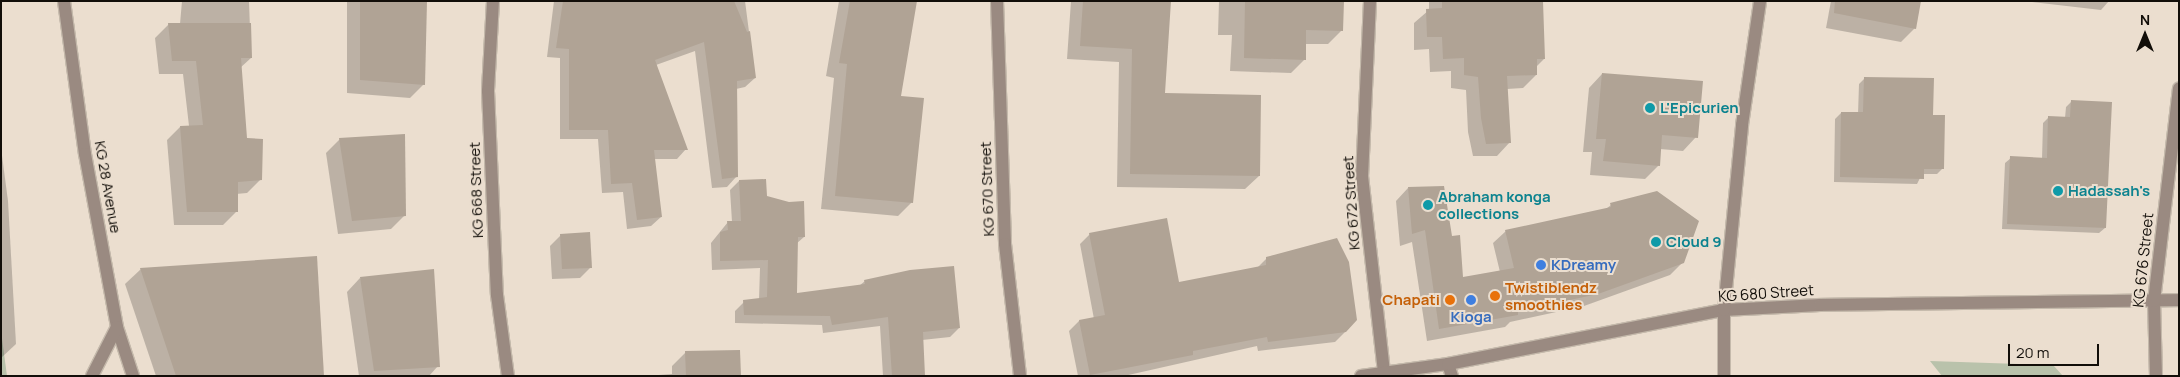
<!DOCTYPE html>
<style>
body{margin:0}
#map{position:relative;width:2180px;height:377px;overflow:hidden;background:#ebdecf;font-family:Manrope,sans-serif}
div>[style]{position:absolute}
.green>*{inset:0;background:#b9c2ab}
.shadow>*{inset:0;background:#0003}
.building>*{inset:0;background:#b0a395}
.roads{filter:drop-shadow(1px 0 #c4b9ab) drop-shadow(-1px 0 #c4b9ab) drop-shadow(0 1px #c4b9ab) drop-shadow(0 -1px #c4b9ab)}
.minor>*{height:12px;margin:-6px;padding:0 6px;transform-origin:6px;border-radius:6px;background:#9a8a81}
.dots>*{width:14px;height:14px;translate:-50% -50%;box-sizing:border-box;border:2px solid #ebdecf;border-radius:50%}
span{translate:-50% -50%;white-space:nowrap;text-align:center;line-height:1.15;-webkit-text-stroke:4px #ebdecf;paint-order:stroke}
.culture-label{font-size:15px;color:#0d838f;font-weight:700}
.left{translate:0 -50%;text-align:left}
.street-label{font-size:15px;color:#120e09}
.shop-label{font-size:15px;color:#366cbe;font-weight:700}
.food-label{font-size:15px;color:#c56008;font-weight:700}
.right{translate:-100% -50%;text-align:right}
.frame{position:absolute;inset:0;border:2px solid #120e09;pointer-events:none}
.north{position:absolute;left:2120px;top:10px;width:50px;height:50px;-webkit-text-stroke:4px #ebdecf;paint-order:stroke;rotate:0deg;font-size:14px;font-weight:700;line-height:20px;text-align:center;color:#120e09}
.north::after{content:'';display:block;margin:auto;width:18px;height:22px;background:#120e09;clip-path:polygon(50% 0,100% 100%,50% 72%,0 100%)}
.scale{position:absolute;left:2008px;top:344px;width:91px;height:22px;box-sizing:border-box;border:2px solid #120e09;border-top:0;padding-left:6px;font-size:15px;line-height:18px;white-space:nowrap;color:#120e09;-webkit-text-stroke:4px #ebdecf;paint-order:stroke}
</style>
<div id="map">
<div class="green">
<div style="clip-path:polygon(1px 331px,7px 376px,1px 376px)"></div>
<div style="clip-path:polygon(1930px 361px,2053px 365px,2063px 376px,1942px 376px)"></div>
</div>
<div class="shadow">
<div style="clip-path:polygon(182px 1px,249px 1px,251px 58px,240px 68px,246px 140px,261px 179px,247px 193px,236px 194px,236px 212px,223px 225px,174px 225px,167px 140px,180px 127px,189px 126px,183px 74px,159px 74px,155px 38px,169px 24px,180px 24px)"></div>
<div style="clip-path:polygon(347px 1px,426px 1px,424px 84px,410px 98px,347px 93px)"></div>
<div style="clip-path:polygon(554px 1px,745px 1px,755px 78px,745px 87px,736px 89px,736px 177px,727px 187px,712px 188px,695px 51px,656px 65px,686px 149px,677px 159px,654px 159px,661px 217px,651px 226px,627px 229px,623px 192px,602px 193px,598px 139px,560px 139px,560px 58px,547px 57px)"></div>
<div style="clip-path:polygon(839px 1px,916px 1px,900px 97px,912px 202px,898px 216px,821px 209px,834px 78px,826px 76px)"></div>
<div style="clip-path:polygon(1071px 1px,1169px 1px,1163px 94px,1259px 176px,1245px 189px,1117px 187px,1119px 62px,1067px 59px)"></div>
<div style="clip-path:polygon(1219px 1px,1343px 1px,1342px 30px,1328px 44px,1305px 44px,1305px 59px,1291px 73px,1230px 71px,1232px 35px,1218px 35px)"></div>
<div style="clip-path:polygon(1429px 1px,1542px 1px,1544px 59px,1536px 67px,1536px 75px,1523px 88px,1507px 89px,1510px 142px,1497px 156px,1473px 156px,1468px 132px,1466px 90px,1451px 88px,1451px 71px,1430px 72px,1429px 49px,1414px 50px,1414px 23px,1429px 10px)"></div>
<div style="clip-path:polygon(1831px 1px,1920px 1px,1915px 28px,1901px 42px,1826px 28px)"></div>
<div style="clip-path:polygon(2024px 1px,2109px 1px,2101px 10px)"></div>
<div style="clip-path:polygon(1602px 74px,1696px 137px,1683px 151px,1660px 149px,1659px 165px,1645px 179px,1590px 175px,1592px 152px,1583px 152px,1589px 88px)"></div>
<div style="clip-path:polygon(1865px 78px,1932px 116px,1943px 168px,1937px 174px,1922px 174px,1917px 184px,1834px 182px,1835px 119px,1841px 113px,1858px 114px,1859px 84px)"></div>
<div style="clip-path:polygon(2072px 101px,2105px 228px,2099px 233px,2002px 229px,2005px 163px,2011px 158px,2042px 159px,2043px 123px,2049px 117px,2065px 118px,2066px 107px)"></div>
<div style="clip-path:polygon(340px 139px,405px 215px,391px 229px,338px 234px,326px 153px)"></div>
<div style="clip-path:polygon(1px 148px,8px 201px,16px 344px,1px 358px)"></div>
<div style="clip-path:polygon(739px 181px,766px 197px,804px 237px,796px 244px,795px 295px,859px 286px,865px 281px,959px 328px,950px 337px,922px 340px,924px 376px,883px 376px,880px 326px,823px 333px,822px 325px,735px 323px,735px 311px,744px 302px,759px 300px,760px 268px,712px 270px,711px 243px,728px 222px,732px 222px,730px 190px)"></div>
<div style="clip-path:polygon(1408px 188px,1451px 238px,1462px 279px,1500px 272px,1493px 243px,1506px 231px,1606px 209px,1611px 205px,1683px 262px,1670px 275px,1584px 306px,1510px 322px,1505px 327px,1427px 341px,1412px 242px,1400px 246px,1396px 201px)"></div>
<div style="clip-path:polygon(1090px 234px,1178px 283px,1257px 268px,1267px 258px,1345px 332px,1335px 342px,1258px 351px,1257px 346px,1124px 376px,1078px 376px,1069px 331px,1079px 321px,1094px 319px,1080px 244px)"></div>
<div style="clip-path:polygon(561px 235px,591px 267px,580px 278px,552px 279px,550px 246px)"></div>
<div style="clip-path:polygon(141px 269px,322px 376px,156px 376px,125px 284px)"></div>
<div style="clip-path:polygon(360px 278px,438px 366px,429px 376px,359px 376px,347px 292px)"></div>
<div style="clip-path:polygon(686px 352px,740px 376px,645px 376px,672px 374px,672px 366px)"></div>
</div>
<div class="building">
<div style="clip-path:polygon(360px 1px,427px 1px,425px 85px,360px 80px)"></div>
<div style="clip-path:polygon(563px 1px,734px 1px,747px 32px,750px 31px,756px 78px,737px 81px,738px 177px,722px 179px,704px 42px,655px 60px,688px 150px,654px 150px,662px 217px,637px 220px,632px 183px,611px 184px,608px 130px,569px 130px,569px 49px,556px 48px)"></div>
<div style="clip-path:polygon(850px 1px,917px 1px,901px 96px,924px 98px,913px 203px,835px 196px,847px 64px,839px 63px)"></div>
<div style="clip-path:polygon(1083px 1px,1171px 1px,1165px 93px,1261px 95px,1260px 176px,1130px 174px,1132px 49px,1080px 46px)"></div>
<div style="clip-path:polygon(1245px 1px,1344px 1px,1343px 31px,1306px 30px,1306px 60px,1244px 58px)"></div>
<div style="clip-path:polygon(1442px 1px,1543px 1px,1545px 59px,1537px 59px,1537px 75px,1507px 76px,1511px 143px,1486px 144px,1481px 118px,1478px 77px,1464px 75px,1464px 58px,1443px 59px,1442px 37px,1427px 37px,1426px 9px,1442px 8px)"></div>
<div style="clip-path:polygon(1835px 1px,1921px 1px,1916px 29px,1834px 13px)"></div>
<div style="clip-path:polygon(168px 23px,251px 23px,252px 58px,241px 58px,247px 138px,263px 139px,262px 180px,238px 182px,238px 212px,187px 212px,180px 126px,203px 125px,196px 61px,172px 61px)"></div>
<div style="clip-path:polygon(1602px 73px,1703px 81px,1698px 138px,1662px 135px,1660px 166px,1603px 161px,1606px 139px,1596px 139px)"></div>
<div style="clip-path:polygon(1864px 77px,1934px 78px,1933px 115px,1945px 115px,1944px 169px,1924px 169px,1924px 179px,1840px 177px,1841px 112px,1863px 112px)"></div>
<div style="clip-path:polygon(2071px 100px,2112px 102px,2106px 228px,2007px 224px,2010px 156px,2047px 158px,2048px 116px,2070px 117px)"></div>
<div style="clip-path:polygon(405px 134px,406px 216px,352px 221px,339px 138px)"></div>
<div style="clip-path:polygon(766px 179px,767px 196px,789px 202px,804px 201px,805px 237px,798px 237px,797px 293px,865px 284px,864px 280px,910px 270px,954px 266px,960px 328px,923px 332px,925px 376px,892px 376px,888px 317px,832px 325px,830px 316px,744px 315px,743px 300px,767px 297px,768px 260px,720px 261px,720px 232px,728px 230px,727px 221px,741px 221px,739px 180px)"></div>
<div style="clip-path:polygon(1444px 186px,1452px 236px,1460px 235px,1463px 277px,1514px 268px,1505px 230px,1611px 207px,1610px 203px,1657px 191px,1699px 221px,1684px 263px,1598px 294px,1518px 311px,1518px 315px,1439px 329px,1425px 230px,1412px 234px,1408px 187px)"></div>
<div style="clip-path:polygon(1167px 218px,1179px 282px,1266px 265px,1266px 257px,1337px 238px,1349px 262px,1357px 320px,1346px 332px,1268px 342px,1267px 337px,1193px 351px,1193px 355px,1090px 375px,1079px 320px,1105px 315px,1089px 233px)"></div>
<div style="clip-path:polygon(590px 232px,592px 268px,562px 269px,560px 234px)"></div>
<div style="clip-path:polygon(317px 256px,324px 376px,176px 376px,140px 268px)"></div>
<div style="clip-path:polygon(434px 269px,440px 367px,374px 371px,360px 277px)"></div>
<div style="clip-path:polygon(740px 350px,741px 376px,686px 376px,685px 351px)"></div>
</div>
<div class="roads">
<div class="minor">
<div style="left:64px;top:1px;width:154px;rotate:82.2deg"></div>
<div style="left:85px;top:154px;width:176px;rotate:79.5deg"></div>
<div style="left:117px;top:327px;width:52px;rotate:71.9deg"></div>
<div style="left:493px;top:1px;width:90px;rotate:93.2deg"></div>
<div style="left:488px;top:91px;width:204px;rotate:87.5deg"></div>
<div style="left:497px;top:295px;width:82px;rotate:82.3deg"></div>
<div style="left:997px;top:1px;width:243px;rotate:88.1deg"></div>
<div style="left:1005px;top:244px;width:133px;rotate:83.5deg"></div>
<div style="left:1370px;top:1px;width:175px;rotate:92.6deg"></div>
<div style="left:1362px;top:176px;width:196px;rotate:83.6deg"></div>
<div style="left:1448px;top:364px;width:13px;rotate:72deg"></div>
<div style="left:92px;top:376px;width:55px;rotate:-63deg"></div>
<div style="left:1361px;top:376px;width:88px;rotate:-7.9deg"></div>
<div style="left:1448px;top:364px;width:281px;rotate:-11.1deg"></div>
<div style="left:1724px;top:310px;width:96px;rotate:-3deg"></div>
<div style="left:1820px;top:305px;width:359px;rotate:-0.8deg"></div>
<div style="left:1724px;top:376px;width:66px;rotate:-90deg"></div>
<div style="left:1724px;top:310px;width:186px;rotate:-84.4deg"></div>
<div style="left:1742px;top:125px;width:125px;rotate:-81.7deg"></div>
<div style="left:2156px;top:376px;width:75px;rotate:-91.5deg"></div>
<div style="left:2154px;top:301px;width:214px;rotate:-83.3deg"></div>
</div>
</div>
<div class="dots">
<div style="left:1650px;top:108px;background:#0f9aa8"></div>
<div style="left:2058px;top:191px;background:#0f9aa8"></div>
<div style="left:1428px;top:205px;background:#0f9aa8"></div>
<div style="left:1656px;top:242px;background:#0f9aa8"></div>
<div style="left:1541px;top:265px;background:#3f7fe0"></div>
<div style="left:1495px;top:296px;background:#e8710a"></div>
<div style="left:1450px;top:300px;background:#e8710a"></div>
<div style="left:1471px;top:300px;background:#3f7fe0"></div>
</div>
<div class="culture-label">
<span class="left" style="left:1660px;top:108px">L'Epicurien</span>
<span class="left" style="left:2068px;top:191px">Hadassah's</span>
<span class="left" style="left:1438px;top:205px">Abraham konga<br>collections</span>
<span class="left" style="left:1666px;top:242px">Cloud 9</span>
</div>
<div class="street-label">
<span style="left:108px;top:187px;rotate:80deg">KG 28 Avenue</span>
<span style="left:987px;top:189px;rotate:-92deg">KG 670 Street</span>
<span style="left:476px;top:190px;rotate:-92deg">KG 668 Street</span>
<span style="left:1351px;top:203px;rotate:-94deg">KG 672 Street</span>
<span style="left:2143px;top:260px;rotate:-84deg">KG 676 Street</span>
<span style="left:1766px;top:293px;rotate:-4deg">KG 680 Street</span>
</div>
<div class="shop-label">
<span class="left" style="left:1551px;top:265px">KDreamy</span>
<span style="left:1471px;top:317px">Kioga</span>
</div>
<div class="food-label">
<span class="left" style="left:1505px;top:296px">Twistiblendz<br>smoothies</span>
<span class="right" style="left:1440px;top:300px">Chapati</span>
</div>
<div class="frame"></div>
<div class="north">N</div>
<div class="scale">20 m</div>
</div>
